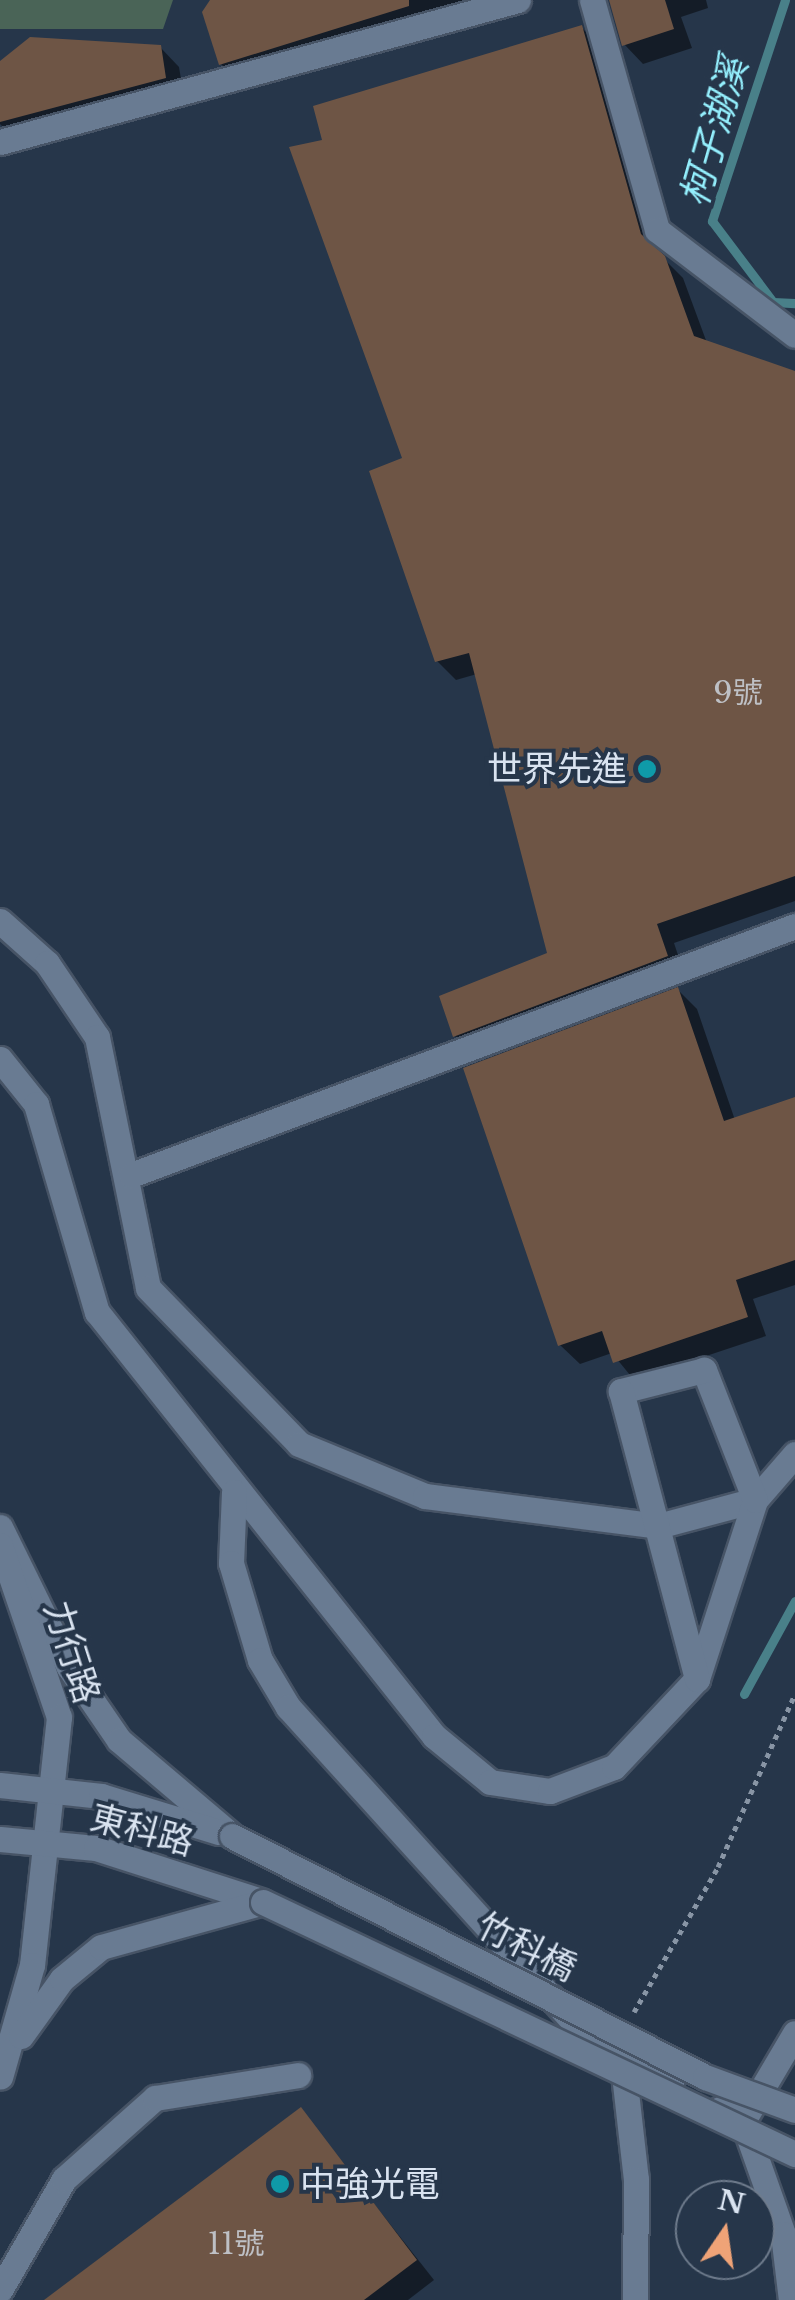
<!DOCTYPE html>
<meta charset="utf-8">
<style>
body{margin:0}
#map{position:relative;width:795px;height:2300px;overflow:hidden;background:#26364a;font-family:"Libre Baskerville","Noto Sans TC",serif}
div>[style]{position:absolute}
.green>*{inset:0;background:#4a6457}
.shadow>*{inset:0;background:#0007}
.stream>*{height:9px;margin:-4.5px;padding:0 4.5px;transform-origin:4.5px;border-radius:4.5px;background:#498089}
.building>*{inset:0;background:#6e5545}
.path>*{height:5px;margin-top:-2.5px;transform-origin:0;background:repeating-linear-gradient(90deg,#8895a5 0 5px,transparent 0 10px)}
.roads{filter:drop-shadow(2px 0 #475466) drop-shadow(-2px 0 #475466) drop-shadow(0 2px #475466) drop-shadow(0 -2px #475466)}
.minor>*{height:25px;margin:-12.5px;padding:0 12.5px;transform-origin:12.5px;border-radius:12.5px;background:#697b92}
.bridges{filter:drop-shadow(2px 0 #475466) drop-shadow(-2px 0 #475466) drop-shadow(0 2px #475466) drop-shadow(0 -2px #475466)}
.minor-bridge>*{height:25px;margin:-12.5px;padding:0 12.5px;transform-origin:12.5px;border-radius:12.5px;background:#697b92}
.dots>*{width:28px;height:28px;translate:-50% -50%;box-sizing:border-box;border:5px solid #26364a;border-radius:50%}
span{translate:-50% -50%;white-space:nowrap;text-align:center;line-height:1.15;-webkit-text-stroke:8px #26364a;paint-order:stroke}
.number-label{font-size:30px;color:#bec0c5}
.number-label span{-webkit-text-stroke-width:0}
.poi-label{font-size:35px;color:#d9e3f0}
.right{translate:-100% -50%;text-align:right}
.left{translate:0 -50%;text-align:left}
.street-label{font-size:35px;color:#d9e3f0}
.water-label{font-size:38px;color:#94effd;font-style:italic}
.north{position:absolute;left:675px;top:2180px;width:100px;height:100px;box-sizing:border-box;background:#26364a;border:2px solid #6e7b8c;border-radius:50%;rotate:13deg;font-size:28px;font-weight:700;line-height:40px;text-align:center;color:#d9e3f0}
.north::after{content:'';display:block;margin:auto;width:35px;height:45px;background:#efa377;clip-path:polygon(50% 0,100% 100%,50% 72%,0 100%)}
</style>
<div id="map">
<div class="green">
<div style="clip-path:polygon(0 0,173px 0,163px 29px,0 29px)"></div>
</div>
<div class="shadow">
<div style="clip-path:polygon(213px 0,487px 0,240px 83px,221px 64px)"></div>
<div style="clip-path:polygon(610px 0,706px 0,708px 8px,681px 17px,692px 48px,643px 64px,624px 44px)"></div>
<div style="clip-path:polygon(582px 28px,601px 47px,659px 254px,683px 278px,707px 343px,795px 374px,795px 901px,674px 943px,685px 976px,474px 1055px,455px 1036px,550px 954px,477px 674px,456px 680px,437px 661px,406px 459px,326px 142px)"></div>
<div style="clip-path:polygon(160px 47px,179px 67px,184px 97px,17px 141px,0 124px,0 65px)"></div>
<div style="clip-path:polygon(678px 990px,697px 1009px,735px 1120px,795px 1100px,795px 1285px,753px 1299px,766px 1336px,634px 1380px,612px 1353px,580px 1364px,560px 1345px)"></div>
<div style="clip-path:polygon(301px 2111px,434px 2280px,408px 2300px,48px 2300px)"></div>
</div>
<div class="stream">
<div style="left:785px;top:0;width:233px;rotate:108.3deg"></div>
<div style="left:712px;top:221px;width:101px;rotate:53deg"></div>
<div style="left:773px;top:302px;width:22px;rotate:3deg"></div>
<div style="left:744px;top:1694px;width:106px;rotate:-61.3deg"></div>
</div>
<div class="building">
<div style="clip-path:polygon(210px 0,409px 0,409px 6px,219px 65px,202px 12px)"></div>
<div style="clip-path:polygon(609px 0,665px 0,674px 29px,622px 46px)"></div>
<div style="clip-path:polygon(582px 25px,641px 234px,665px 256px,694px 336px,795px 371px,795px 876px,657px 924px,668px 956px,453px 1037px,439px 996px,547px 953px,469px 653px,435px 662px,369px 471px,402px 458px,289px 147px,322px 140px,313px 106px)"></div>
<div style="clip-path:polygon(30px 37px,161px 45px,166px 78px,0 122px,0 61px)"></div>
<div style="clip-path:polygon(678px 987px,724px 1121px,795px 1097px,795px 1260px,736px 1280px,748px 1317px,613px 1363px,602px 1331px,558px 1346px,463px 1068px)"></div>
<div style="clip-path:polygon(301px 2107px,417px 2260px,364px 2300px,44px 2300px)"></div>
</div>
<div class="path">
<div style="left:634px;top:2012px;width:168px;rotate:-59.9deg"></div>
<div style="left:718px;top:1867px;width:189px;rotate:-66deg"></div>
</div>
<div class="roads">
<div class="minor">
<div style="left:592px;top:0;width:239px;rotate:74.2deg"></div>
<div style="left:657px;top:230px;width:173px;rotate:37.3deg"></div>
<div style="left:0;top:142px;width:537px;rotate:-15.33deg"></div>
<div style="left:0;top:921px;width:63px;rotate:41.8deg"></div>
<div style="left:47px;top:963px;width:89px;rotate:56deg"></div>
<div style="left:97px;top:1037px;width:256px;rotate:78.5deg"></div>
<div style="left:148px;top:1288px;width:217px;rotate:45.9deg"></div>
<div style="left:299px;top:1444px;width:136px;rotate:22.4deg"></div>
<div style="left:425px;top:1496px;width:235px;rotate:7.3deg"></div>
<div style="left:658px;top:1526px;width:100px;rotate:-15deg"></div>
<div style="left:755px;top:1500px;width:61px;rotate:-49deg"></div>
<div style="left:0;top:1059px;width:58px;rotate:51.3deg"></div>
<div style="left:36px;top:1104px;width:217px;rotate:73.7deg"></div>
<div style="left:97px;top:1312px;width:542px;rotate:51.52deg"></div>
<div style="left:434px;top:1736px;width:72px;rotate:39.4deg"></div>
<div style="left:490px;top:1782px;width:61px;rotate:8.5deg"></div>
<div style="left:550px;top:1791px;width:68px;rotate:-20.6deg"></div>
<div style="left:614px;top:1767px;width:121px;rotate:-46.7deg"></div>
<div style="left:697px;top:1679px;width:188px;rotate:-72deg"></div>
<div style="left:755px;top:1500px;width:140px;rotate:-111.4deg"></div>
<div style="left:704px;top:1370px;width:86px;rotate:165.8deg"></div>
<div style="left:621px;top:1391px;width:298px;rotate:75.2deg"></div>
<div style="left:131px;top:1175px;width:709px;rotate:-20.56deg"></div>
<div style="left:234px;top:1492px;width:71px;rotate:92.4deg"></div>
<div style="left:231px;top:1563px;width:101px;rotate:73.4deg"></div>
<div style="left:260px;top:1660px;width:55px;rotate:59.2deg"></div>
<div style="left:288px;top:1707px;width:430px;rotate:47.8deg"></div>
<div style="left:577px;top:2026px;width:110px;rotate:31.2deg"></div>
<div style="left:0;top:1527px;width:156px;rotate:63.8deg"></div>
<div style="left:69px;top:1667px;width:88px;rotate:55.6deg"></div>
<div style="left:119px;top:1740px;width:148px;rotate:40.3deg"></div>
<div style="left:0;top:1545px;width:182px;rotate:71.1deg"></div>
<div style="left:59px;top:1717px;width:249px;rotate:96.2deg"></div>
<div style="left:32px;top:1965px;width:116px;rotate:105.9deg"></div>
<div style="left:0;top:1785px;width:102px;rotate:6.2deg"></div>
<div style="left:101px;top:1796px;width:123px;rotate:17deg"></div>
<div style="left:0;top:1839px;width:96px;rotate:5.4deg"></div>
<div style="left:96px;top:1848px;width:173px;rotate:17.8deg"></div>
<div style="left:21px;top:2036px;width:70px;rotate:-54.3deg"></div>
<div style="left:62px;top:1979px;width:50px;rotate:-39.4deg"></div>
<div style="left:101px;top:1947px;width:168px;rotate:-15.5deg"></div>
<div style="left:622px;top:2057px;width:123px;rotate:83.5deg"></div>
<div style="left:636px;top:2179px;width:121px;rotate:90.5deg"></div>
<div style="left:720px;top:2109px;width:26px;rotate:28deg"></div>
<div style="left:743px;top:2121px;width:102px;rotate:-59.4deg"></div>
<div style="left:743px;top:2121px;width:120px;rotate:70.5deg"></div>
<div style="left:783px;top:2234px;width:66px;rotate:83.1deg"></div>
<div style="left:0;top:2290px;width:128px;rotate:-60deg"></div>
<div style="left:64px;top:2179px;width:122px;rotate:-41.7deg"></div>
<div style="left:155px;top:2098px;width:145px;rotate:-9.1deg"></div>
</div>
</div>
<div class="bridges">
<div class="minor-bridge">
<div style="left:232px;top:1836px;width:531px;rotate:27deg"></div>
<div style="left:705px;top:2077px;width:96px;rotate:20.1deg"></div>
<div style="left:263px;top:1902px;width:589px;rotate:25.35deg"></div>
</div>
</div>
<div class="dots">
<div style="left:647px;top:769px;background:#0f9aa8"></div>
<div style="left:280px;top:2184px;background:#0f9aa8"></div>
</div>
<div class="number-label">
<span style="left:738px;top:693px">9號</span>
<span style="left:236px;top:2244px">11號</span>
</div>
<div class="poi-label">
<span class="right" style="left:627px;top:769px">世界先進</span>
<span class="left" style="left:300px;top:2184px">中強光電</span>
</div>
<div class="street-label">
<span style="left:72px;top:1652px;rotate:72deg">力行路</span>
<span style="left:142px;top:1830px;rotate:15deg">東科路</span>
<span style="left:527px;top:1947px;rotate:27deg">竹科橋</span>
</div>
<div class="water-label">
<span style="left:714px;top:132px;rotate:-74deg">柯子湖溪</span>
</div>
<div class="north">N</div>
</div>
